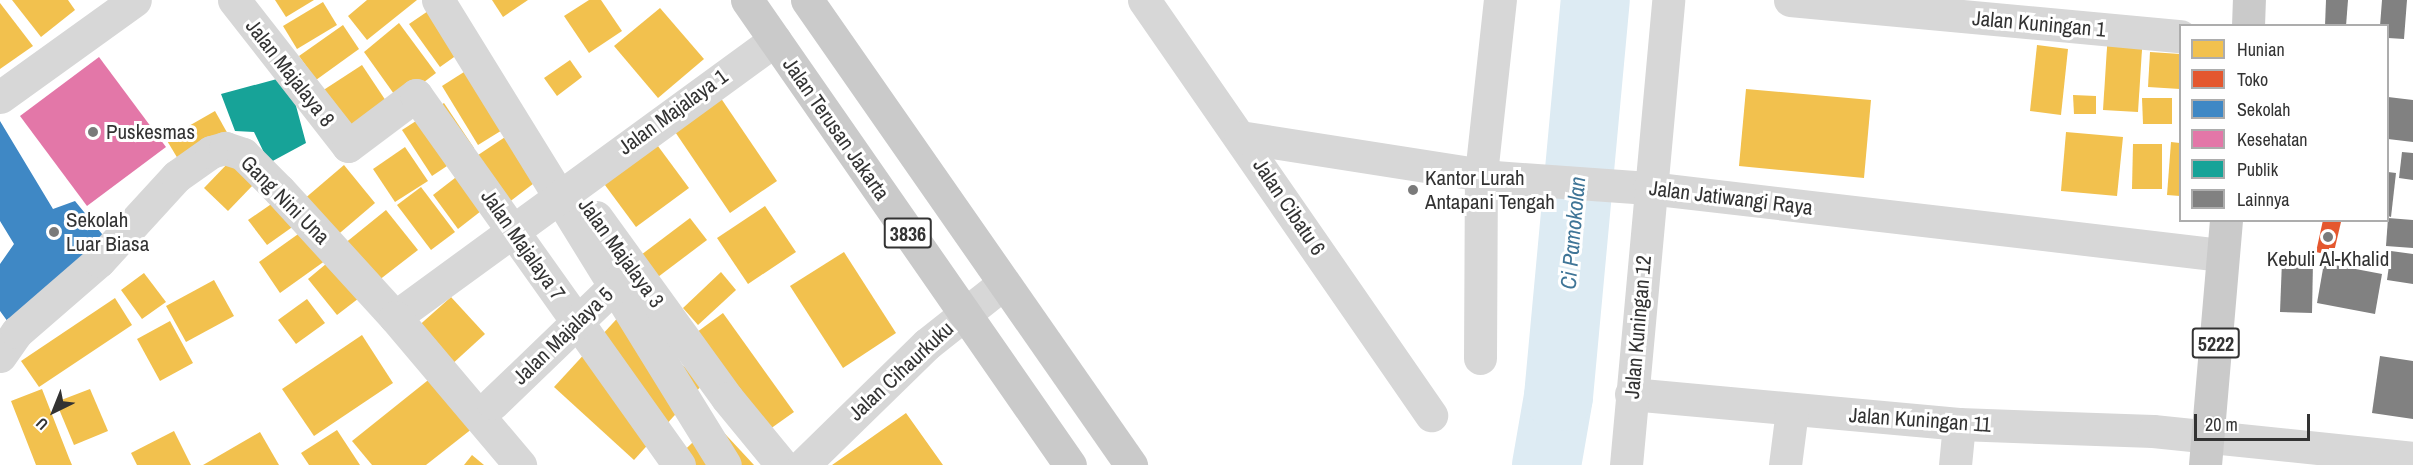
<!DOCTYPE html>
<style>
body{margin:0}
#map{position:relative;width:2413px;height:465px;overflow:hidden;background:#fff;font-family:"Archivo Narrow",sans-serif}
div>[style]{position:absolute}
.homes>*{inset:0;background:#f2c14e}
.shops>*{inset:0;background:#e4572e}
.schools>*{inset:0;background:#3f88c5}
.health>*{inset:0;background:#e377a8}
.public>*{inset:0;background:#17a398}
.river>*{height:69px;margin:-34.5px;padding:0 34.5px;transform-origin:34.5px;border-radius:34.5px;background:#ddebf3}
.building>*{inset:0;background:#818181}
.minor>*{height:33px;margin:-16.5px;padding:0 16.5px;transform-origin:16.5px;border-radius:16.5px;background:#d7d7d7}
.major>*{height:33px;margin:-16.5px;padding:0 16.5px;transform-origin:16.5px;border-radius:16.5px;background:#cacaca}
.dots>*{width:16px;height:16px;translate:-50% -50%;box-sizing:border-box;border:3px solid #fff;border-radius:50%}
span{translate:-50% -50%;white-space:nowrap;text-align:center;line-height:1.15;-webkit-text-stroke:6px #fff;paint-order:stroke}
.shield-label span{padding:2px 4px;background:#fff;border:2px solid;border-radius:4px;-webkit-text-stroke-width:0}
.shield-label{font-size:20px;color:#333;font-weight:700}
.street-label{font-size:21px;color:#333}
.poi-label{font-size:21px;color:#333}
.left{translate:0 -50%;text-align:left}
.water-label{font-size:22px;color:#3f7597;font-style:italic}
.legend{position:absolute;left:2179px;top:24px;width:210px;height:198px;box-sizing:border-box;background:#fff;border:2px solid #adadad;margin:0;padding:8px 10px;list-style:none;font-size:18px;color:#333}
.legend li{display:flex;align-items:center;gap:12px;height:30px}
.legend b{width:30px;border:2px solid #adadad}
.north{position:absolute;left:24px;top:381px;width:60px;height:60px;-webkit-text-stroke:4px #fff;paint-order:stroke;rotate:223deg;font-size:16px;font-weight:700;line-height:24px;text-align:center;color:#333}
.north::after{content:'';display:block;margin:auto;width:21px;height:27px;background:#333;clip-path:polygon(50% 0,100% 100%,50% 72%,0 100%)}
.scale{position:absolute;left:2194px;top:414px;width:116px;height:27px;box-sizing:border-box;border:3px solid #333;border-top:0;padding-left:8px;font-size:18px;line-height:21px;white-space:nowrap;color:#333;-webkit-text-stroke:4px #fff;paint-order:stroke}
</style>
<div id="map">
<div class="homes">
<div style="clip-path:polygon(12px 0,68px 0,75px 10px,41px 37px)"></div>
<div style="clip-path:polygon(275px 0,314px 0,286px 17px)"></div>
<div style="clip-path:polygon(367px 0,417px 0,367px 40px,348px 16px)"></div>
<div style="clip-path:polygon(492px 0,528px 0,503px 17px)"></div>
<div style="clip-path:polygon(589px 0,601px 0,622px 31px,589px 53px,564px 16px)"></div>
<div style="clip-path:polygon(323px 2px,337px 25px,297px 49px,283px 26px)"></div>
<div style="clip-path:polygon(0 3px,33px 46px,0 69px)"></div>
<div style="clip-path:polygon(434px 7px,464px 50px,440px 67px,409px 24px)"></div>
<div style="clip-path:polygon(660px 8px,704px 59px,658px 98px,614px 46px)"></div>
<div style="clip-path:polygon(399px 23px,436px 73px,399px 101px,364px 52px)"></div>
<div style="clip-path:polygon(343px 25px,359px 49px,316px 80px,299px 56px)"></div>
<div style="clip-path:polygon(2108px 32px,2143px 34px,2138px 112px,2103px 110px)"></div>
<div style="clip-path:polygon(2037px 45px,2068px 49px,2061px 115px,2030px 111px)"></div>
<div style="clip-path:polygon(2150px 52px,2180px 54px,2180px 89px,2148px 87px)"></div>
<div style="clip-path:polygon(570px 60px,582px 77px,557px 96px,544px 78px)"></div>
<div style="clip-path:polygon(362px 65px,392px 110px,351px 136px,322px 91px)"></div>
<div style="clip-path:polygon(475px 65px,512px 124px,478px 145px,442px 86px)"></div>
<div style="clip-path:polygon(714px 88px,777px 181px,730px 213px,667px 120px)"></div>
<div style="clip-path:polygon(1746px 89px,1871px 100px,1864px 178px,1739px 166px)"></div>
<div style="clip-path:polygon(2073px 95px,2096px 96px,2096px 114px,2074px 114px)"></div>
<div style="clip-path:polygon(2142px 98px,2172px 98px,2172px 124px,2143px 124px)"></div>
<div style="clip-path:polygon(444px 103px,474px 148px,432px 176px,402px 130px)"></div>
<div style="clip-path:polygon(215px 111px,229px 136px,181px 164px,166px 139px)"></div>
<div style="clip-path:polygon(514px 131px,542px 177px,504px 206px,469px 161px)"></div>
<div style="clip-path:polygon(2066px 132px,2123px 137px,2117px 196px,2061px 191px)"></div>
<div style="clip-path:polygon(652px 138px,689px 188px,636px 227px,599px 177px)"></div>
<div style="clip-path:polygon(2171px 142px,2180px 143px,2180px 196px,2167px 195px)"></div>
<div style="clip-path:polygon(2133px 144px,2162px 144px,2162px 189px,2132px 189px)"></div>
<div style="clip-path:polygon(405px 147px,428px 181px,395px 202px,373px 169px)"></div>
<div style="clip-path:polygon(230px 161px,254px 184px,228px 211px,204px 188px)"></div>
<div style="clip-path:polygon(344px 165px,375px 203px,334px 238px,303px 200px)"></div>
<div style="clip-path:polygon(464px 171px,490px 204px,458px 229px,433px 195px)"></div>
<div style="clip-path:polygon(421px 187px,455px 232px,431px 250px,397px 205px)"></div>
<div style="clip-path:polygon(280px 198px,298px 223px,267px 245px,248px 220px)"></div>
<div style="clip-path:polygon(765px 206px,796px 252px,748px 284px,717px 238px)"></div>
<div style="clip-path:polygon(386px 210px,418px 250px,374px 284px,344px 244px)"></div>
<div style="clip-path:polygon(690px 218px,707px 240px,650px 283px,633px 261px)"></div>
<div style="clip-path:polygon(308px 227px,329px 258px,280px 293px,259px 262px)"></div>
<div style="clip-path:polygon(844px 252px,896px 333px,843px 368px,790px 286px)"></div>
<div style="clip-path:polygon(333px 258px,363px 295px,337px 315px,308px 279px)"></div>
<div style="clip-path:polygon(721px 272px,736px 290px,698px 325px,683px 308px)"></div>
<div style="clip-path:polygon(144px 273px,166px 302px,142px 319px,121px 290px)"></div>
<div style="clip-path:polygon(214px 280px,234px 316px,186px 342px,166px 306px)"></div>
<div style="clip-path:polygon(451px 297px,485px 334px,450px 366px,415px 329px)"></div>
<div style="clip-path:polygon(115px 298px,132px 325px,39px 387px,21px 361px)"></div>
<div style="clip-path:polygon(307px 299px,325px 323px,296px 344px,278px 320px)"></div>
<div style="clip-path:polygon(624px 311px,703px 384px,634px 460px,554px 387px)"></div>
<div style="clip-path:polygon(723px 313px,794px 412px,763px 434px,693px 335px)"></div>
<div style="clip-path:polygon(170px 321px,193px 363px,160px 381px,137px 339px)"></div>
<div style="clip-path:polygon(362px 335px,393px 383px,314px 436px,282px 389px)"></div>
<div style="clip-path:polygon(432px 377px,473px 428px,426px 465px,372px 465px,352px 441px)"></div>
<div style="clip-path:polygon(42px 389px,69px 458px,72px 465px,36px 465px,11px 401px)"></div>
<div style="clip-path:polygon(90px 389px,108px 431px,74px 445px,56px 402px)"></div>
<div style="clip-path:polygon(906px 413px,943px 465px,832px 465px,865px 442px)"></div>
<div style="clip-path:polygon(714px 422px,754px 465px,669px 465px)"></div>
<div style="clip-path:polygon(337px 430px,360px 465px,309px 465px,301px 453px)"></div>
<div style="clip-path:polygon(174px 431px,191px 465px,137px 465px,131px 453px)"></div>
<div style="clip-path:polygon(260px 432px,279px 465px,203px 465px)"></div>
<div style="clip-path:polygon(472px 455px,484px 465px,464px 465px)"></div>
</div>
<div class="shops">
<div style="clip-path:polygon(2323px 220px,2341px 222px,2333px 256px,2316px 252px)"></div>
</div>
<div class="schools">
<div style="clip-path:polygon(0 121px,53px 209px,75px 201px,111px 245px,8px 322px,0 311px,0 264px,14px 244px,0 221px)"></div>
</div>
<div class="health">
<div style="clip-path:polygon(99px 57px,166px 147px,87px 206px,20px 116px)"></div>
</div>
<div class="public">
<div style="clip-path:polygon(288px 76px,306px 143px,269px 163px,254px 132px,235px 131px,221px 94px)"></div>
</div>
<div class="river">
<div style="left:1546px;top:465px;width:70px;rotate:-80.1deg"></div>
<div style="left:1558px;top:396px;width:398px;rotate:-84.7deg"></div>
</div>
<div class="building">
<div style="clip-path:polygon(2326px 0,2348px 0,2346px 26px,2325px 26px)"></div>
<div style="clip-path:polygon(2382px 0,2407px 0,2404px 39px,2388px 38px,2388px 26px,2380px 26px)"></div>
<div style="clip-path:polygon(2388px 97px,2413px 100px,2413px 142px,2388px 139px)"></div>
<div style="clip-path:polygon(2402px 152px,2413px 153px,2413px 180px,2399px 178px)"></div>
<div style="clip-path:polygon(2388px 172px,2396px 173px,2391px 217px,2388px 216px)"></div>
<div style="clip-path:polygon(2388px 218px,2413px 220px,2413px 248px,2386px 246px)"></div>
<div style="clip-path:polygon(2391px 251px,2413px 254px,2413px 284px,2387px 280px)"></div>
<div style="clip-path:polygon(2282px 261px,2313px 262px,2312px 313px,2280px 312px)"></div>
<div style="clip-path:polygon(2324px 263px,2382px 274px,2375px 314px,2317px 303px)"></div>
<div style="clip-path:polygon(2380px 356px,2413px 361px,2413px 419px,2372px 413px)"></div>
</div>
<div class="minor">
<div style="left:234px;top:0;width:185px;rotate:52deg"></div>
<div style="left:348px;top:146px;width:85px;rotate:-36.9deg"></div>
<div style="left:416px;top:95px;width:454px;rotate:54.6deg"></div>
<div style="left:438px;top:0;width:546px;rotate:58.32deg"></div>
<div style="left:1144px;top:0;width:505px;rotate:55.33deg"></div>
<div style="left:1790px;top:0;width:392px;rotate:5.3deg"></div>
<div style="left:0;top:97px;width:166px;rotate:-35.7deg"></div>
<div style="left:1240px;top:137px;width:257px;rotate:8.9deg"></div>
<div style="left:1494px;top:177px;width:155px;rotate:4.1deg"></div>
<div style="left:1649px;top:188px;width:577px;rotate:6.67deg"></div>
<div style="left:596px;top:217px;width:223px;rotate:54.1deg"></div>
<div style="left:727px;top:398px;width:87px;rotate:50.6deg"></div>
<div style="left:395px;top:317px;width:470px;rotate:-36.1deg"></div>
<div style="left:0;top:356px;width:29px;rotate:-55deg"></div>
<div style="left:17px;top:332px;width:108px;rotate:-40.9deg"></div>
<div style="left:99px;top:261px;width:115px;rotate:-47.5deg"></div>
<div style="left:177px;top:176px;width:42px;rotate:-35.2deg"></div>
<div style="left:211px;top:152px;width:15px;rotate:-16deg"></div>
<div style="left:225px;top:148px;width:19px;rotate:18deg"></div>
<div style="left:243px;top:154px;width:51px;rotate:45deg"></div>
<div style="left:279px;top:190px;width:172px;rotate:47.6deg"></div>
<div style="left:395px;top:317px;width:194px;rotate:49.8deg"></div>
<div style="left:1480px;top:358px;width:184px;rotate:-89.7deg"></div>
<div style="left:1481px;top:174px;width:175px;rotate:-83.8deg"></div>
<div style="left:1631px;top:394px;width:329px;rotate:5.2deg"></div>
<div style="left:1959px;top:424px;width:194px;rotate:2.1deg"></div>
<div style="left:2153px;top:431px;width:261px;rotate:5.9deg"></div>
<div style="left:493px;top:403px;width:189px;rotate:-43.9deg"></div>
<div style="left:803px;top:465px;width:173px;rotate:-44.3deg"></div>
<div style="left:927px;top:344px;width:98px;rotate:-38.4deg"></div>
<div style="left:1626px;top:465px;width:467px;rotate:-84.8deg"></div>
<div style="left:1785px;top:465px;width:55px;rotate:-82.7deg"></div>
<div style="left:1955px;top:465px;width:41px;rotate:-84.4deg"></div>
</div>
<div class="major">
<div style="left:747px;top:0;width:566px;rotate:55.22deg"></div>
<div style="left:807px;top:0;width:567px;rotate:55.13deg"></div>
<div style="left:2248px;top:26px;width:26px;rotate:-88deg"></div>
<div style="left:2205px;top:465px;width:246px;rotate:-85.1deg"></div>
</div>
<div class="dots">
<div style="left:93px;top:132px;background:#7a7a7a"></div>
<div style="left:1413px;top:190px;background:#7a7a7a"></div>
<div style="left:54px;top:232px;background:#7a7a7a"></div>
<div style="left:2328px;top:237px;background:#7a7a7a"></div>
</div>
<div class="shield-label">
<span style="left:908px;top:233px">3836</span>
<span style="left:2216px;top:343px">5222</span>
</div>
<div class="street-label">
<span style="left:2039px;top:24px;rotate:5deg">Jalan Kuningan 1</span>
<span style="left:290px;top:73px;rotate:52deg">Jalan Majalaya 8</span>
<span style="left:673px;top:112px;rotate:-36deg">Jalan Majalaya 1</span>
<span style="left:836px;top:129px;rotate:55deg">Jalan Terusan Jakarta</span>
<span style="left:1731px;top:198px;rotate:7deg">Jalan Jatiwangi Raya</span>
<span style="left:285px;top:200px;rotate:45deg">Gang Nini Una</span>
<span style="left:1289px;top:207px;rotate:56deg">Jalan Cibatu 6</span>
<span style="left:523px;top:245px;rotate:55deg">Jalan Majalaya 7</span>
<span style="left:621px;top:253px;rotate:54deg">Jalan Majalaya 3</span>
<span style="left:1638px;top:327px;rotate:-85deg">Jalan Kuningan 12</span>
<span style="left:563px;top:336px;rotate:-44deg">Jalan Majalaya 5</span>
<span style="left:901px;top:371px;rotate:-43deg">Jalan Cihaurkuku</span>
<span style="left:1920px;top:420px;rotate:4deg">Jalan Kuningan 11</span>
</div>
<div class="poi-label">
<span class="left" style="left:106px;top:132px">Puskesmas</span>
<span class="left" style="left:1425px;top:190px">Kantor Lurah<br>Antapani Tengah</span>
<span class="left" style="left:66px;top:232px">Sekolah<br>Luar Biasa</span>
<span style="left:2328px;top:259px">Kebuli Al-Khalid</span>
</div>
<div class="water-label">
<span style="left:1573px;top:233px;rotate:-85deg">Ci Pamokolan</span>
</div>
<ul class="legend">
<li><b style="height:16px;background:#f2c14e"></b>Hunian</li>
<li><b style="height:16px;background:#e4572e"></b>Toko</li>
<li><b style="height:16px;background:#3f88c5"></b>Sekolah</li>
<li><b style="height:16px;background:#e377a8"></b>Kesehatan</li>
<li><b style="height:16px;background:#17a398"></b>Publik</li>
<li><b style="height:16px;background:#818181"></b>Lainnya</li>
</ul>
<div class="north">U</div>
<div class="scale">20 m</div>
</div>
